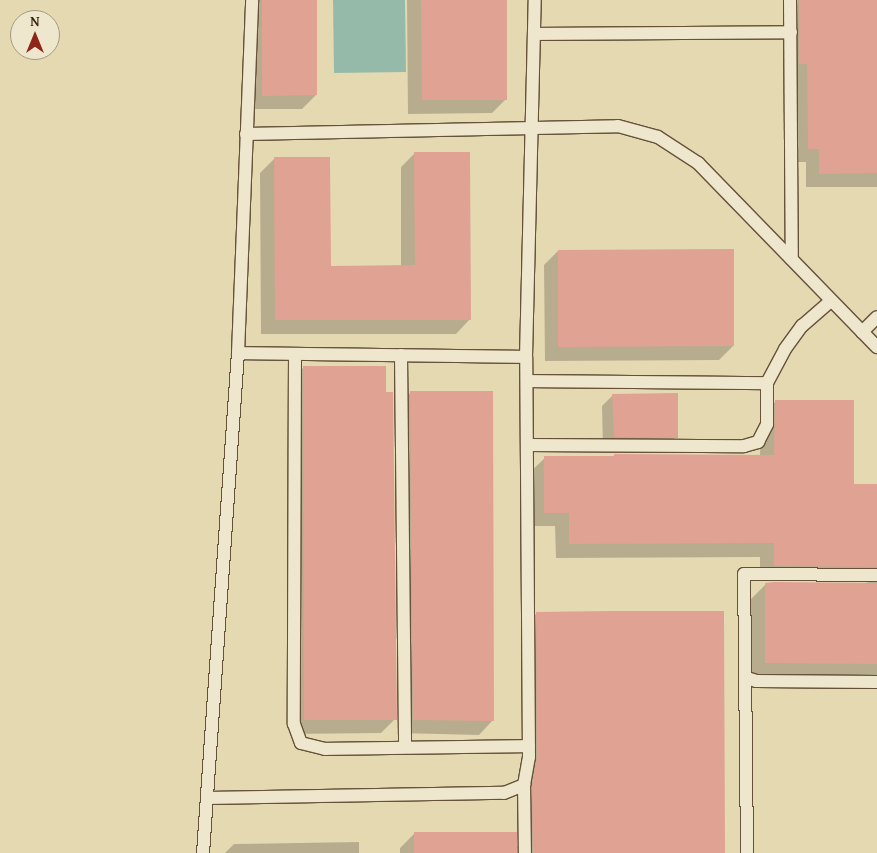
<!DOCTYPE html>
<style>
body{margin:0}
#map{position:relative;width:877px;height:853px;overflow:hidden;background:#e5d9b2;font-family:"Gentium Book Plus",serif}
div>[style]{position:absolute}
.water>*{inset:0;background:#96baaa}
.shadow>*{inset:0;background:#0003}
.building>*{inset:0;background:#e0a292}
.roads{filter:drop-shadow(1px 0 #655239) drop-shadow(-1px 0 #655239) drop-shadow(0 1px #655239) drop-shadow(0 -1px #655239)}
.service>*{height:12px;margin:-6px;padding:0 6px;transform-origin:6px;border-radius:6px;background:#eee6cd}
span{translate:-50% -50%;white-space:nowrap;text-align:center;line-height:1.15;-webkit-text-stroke:4px #eee6cd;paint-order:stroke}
.north{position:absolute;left:10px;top:10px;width:50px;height:50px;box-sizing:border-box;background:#eee6cd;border:1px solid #a69982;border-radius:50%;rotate:0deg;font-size:14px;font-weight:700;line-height:20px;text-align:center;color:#3a2511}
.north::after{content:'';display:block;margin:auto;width:18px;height:22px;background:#8f2418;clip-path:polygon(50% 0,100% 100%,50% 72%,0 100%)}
</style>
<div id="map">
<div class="water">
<div style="clip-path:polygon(333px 0,405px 0,406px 72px,334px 73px)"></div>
</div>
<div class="shadow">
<div style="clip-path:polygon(248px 0,315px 0,316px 95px,302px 109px,248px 109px)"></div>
<div style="clip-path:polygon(407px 0,506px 0,506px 99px,492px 113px,408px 114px)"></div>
<div style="clip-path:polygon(786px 0,877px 0,877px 187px,806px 187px,806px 162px,795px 162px)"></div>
<div style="clip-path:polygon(415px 153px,470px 319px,456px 334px,261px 334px,260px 173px,274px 159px,329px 267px,401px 267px,401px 167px)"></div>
<div style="clip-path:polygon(558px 251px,733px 346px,719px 360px,545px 361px,544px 265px)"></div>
<div style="clip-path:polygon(304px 367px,395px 719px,381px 733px,290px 734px,289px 382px)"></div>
<div style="clip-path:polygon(410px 393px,493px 720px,479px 735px,399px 733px,396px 407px)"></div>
<div style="clip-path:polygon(613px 395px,676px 437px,665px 448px,603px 448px,602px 406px)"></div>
<div style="clip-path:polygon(776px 401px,853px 485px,877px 485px,877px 678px,751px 677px,751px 599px,766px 584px,872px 584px,862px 581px,760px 580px,760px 557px,556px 558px,555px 526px,531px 526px,530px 472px,545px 458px,612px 457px,615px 455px,760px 456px,761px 416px)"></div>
<div style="clip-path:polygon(537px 613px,724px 853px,400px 853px,400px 848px,414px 834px,518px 846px,519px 800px,523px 772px,522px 627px)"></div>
<div style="clip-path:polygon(359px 842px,359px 853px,225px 853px,234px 844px)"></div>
</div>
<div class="building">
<div style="clip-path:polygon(262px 0,317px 0,317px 95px,262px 96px)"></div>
<div style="clip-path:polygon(421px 0,507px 0,507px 100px,422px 100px)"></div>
<div style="clip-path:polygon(799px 0,877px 0,877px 173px,819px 174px,819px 149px,808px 149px,807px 64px,799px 64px)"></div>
<div style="clip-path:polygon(414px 152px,470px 152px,471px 320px,275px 320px,274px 157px,330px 157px,331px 266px,415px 265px)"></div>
<div style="clip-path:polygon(734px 249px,734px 346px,558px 347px,558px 250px)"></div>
<div style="clip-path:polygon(303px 366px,386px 366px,386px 392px,393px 392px,397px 720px,304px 720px)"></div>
<div style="clip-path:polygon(410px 391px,493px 391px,494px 721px,413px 720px)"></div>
<div style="clip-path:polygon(678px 393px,678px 438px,614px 437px,612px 394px)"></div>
<div style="clip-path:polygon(775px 400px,854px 400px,854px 484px,877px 484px,877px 567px,774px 566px,774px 543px,569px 544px,569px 513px,544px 513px,544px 456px,614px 456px,614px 454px,774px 455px)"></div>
<div style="clip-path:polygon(774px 582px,877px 583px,877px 664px,765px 663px,765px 583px)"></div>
<div style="clip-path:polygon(611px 611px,724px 611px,725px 853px,533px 853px,532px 785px,537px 757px,536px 612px)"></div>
<div style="clip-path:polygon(414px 832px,517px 832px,517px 853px,414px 853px)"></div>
</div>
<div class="roads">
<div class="service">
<div style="left:790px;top:0;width:259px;rotate:89.6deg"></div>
<div style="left:534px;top:34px;width:257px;rotate:-0.4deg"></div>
<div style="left:246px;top:134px;width:372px;rotate:-1.2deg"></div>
<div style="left:618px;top:126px;width:41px;rotate:15.4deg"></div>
<div style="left:658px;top:137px;width:48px;rotate:33deg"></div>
<div style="left:698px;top:163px;width:257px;rotate:45.8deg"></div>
<div style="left:862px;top:332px;width:21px;rotate:-45deg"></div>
<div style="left:238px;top:353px;width:288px;rotate:0.8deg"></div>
<div style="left:295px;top:354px;width:370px;rotate:90.2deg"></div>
<div style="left:294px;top:724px;width:20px;rotate:70deg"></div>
<div style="left:301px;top:743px;width:25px;rotate:14deg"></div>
<div style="left:325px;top:749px;width:204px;rotate:-0.8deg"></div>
<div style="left:401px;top:355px;width:391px;rotate:89.4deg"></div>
<div style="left:527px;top:381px;width:240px;rotate:0.5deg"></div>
<div style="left:528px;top:445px;width:216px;rotate:0.3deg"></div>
<div style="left:744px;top:446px;width:15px;rotate:-16deg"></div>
<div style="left:758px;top:442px;width:20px;rotate:-63deg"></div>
<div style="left:767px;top:424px;width:41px;rotate:-90deg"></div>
<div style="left:767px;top:383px;width:38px;rotate:-62deg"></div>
<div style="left:785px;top:349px;width:29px;rotate:-54deg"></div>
<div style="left:802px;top:326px;width:38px;rotate:-41deg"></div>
<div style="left:747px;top:678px;width:9px;rotate:18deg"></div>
<div style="left:756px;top:681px;width:121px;rotate:0.5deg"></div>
<div style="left:524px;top:785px;width:68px;rotate:89.2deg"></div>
<div style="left:207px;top:798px;width:297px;rotate:-1deg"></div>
<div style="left:504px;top:793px;width:22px;rotate:-22deg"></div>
<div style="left:524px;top:785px;width:28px;rotate:-80deg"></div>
<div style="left:529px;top:757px;width:400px;rotate:-90.4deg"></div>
<div style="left:526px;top:357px;width:357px;rotate:-88.6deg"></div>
<div style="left:203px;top:853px;width:501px;rotate:-86deg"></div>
<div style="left:238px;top:353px;width:353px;rotate:-87.7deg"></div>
<div style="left:747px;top:853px;width:279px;rotate:-90.6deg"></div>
<div style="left:744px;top:574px;width:133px;rotate:0.4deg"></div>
</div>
</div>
<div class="north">N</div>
</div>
